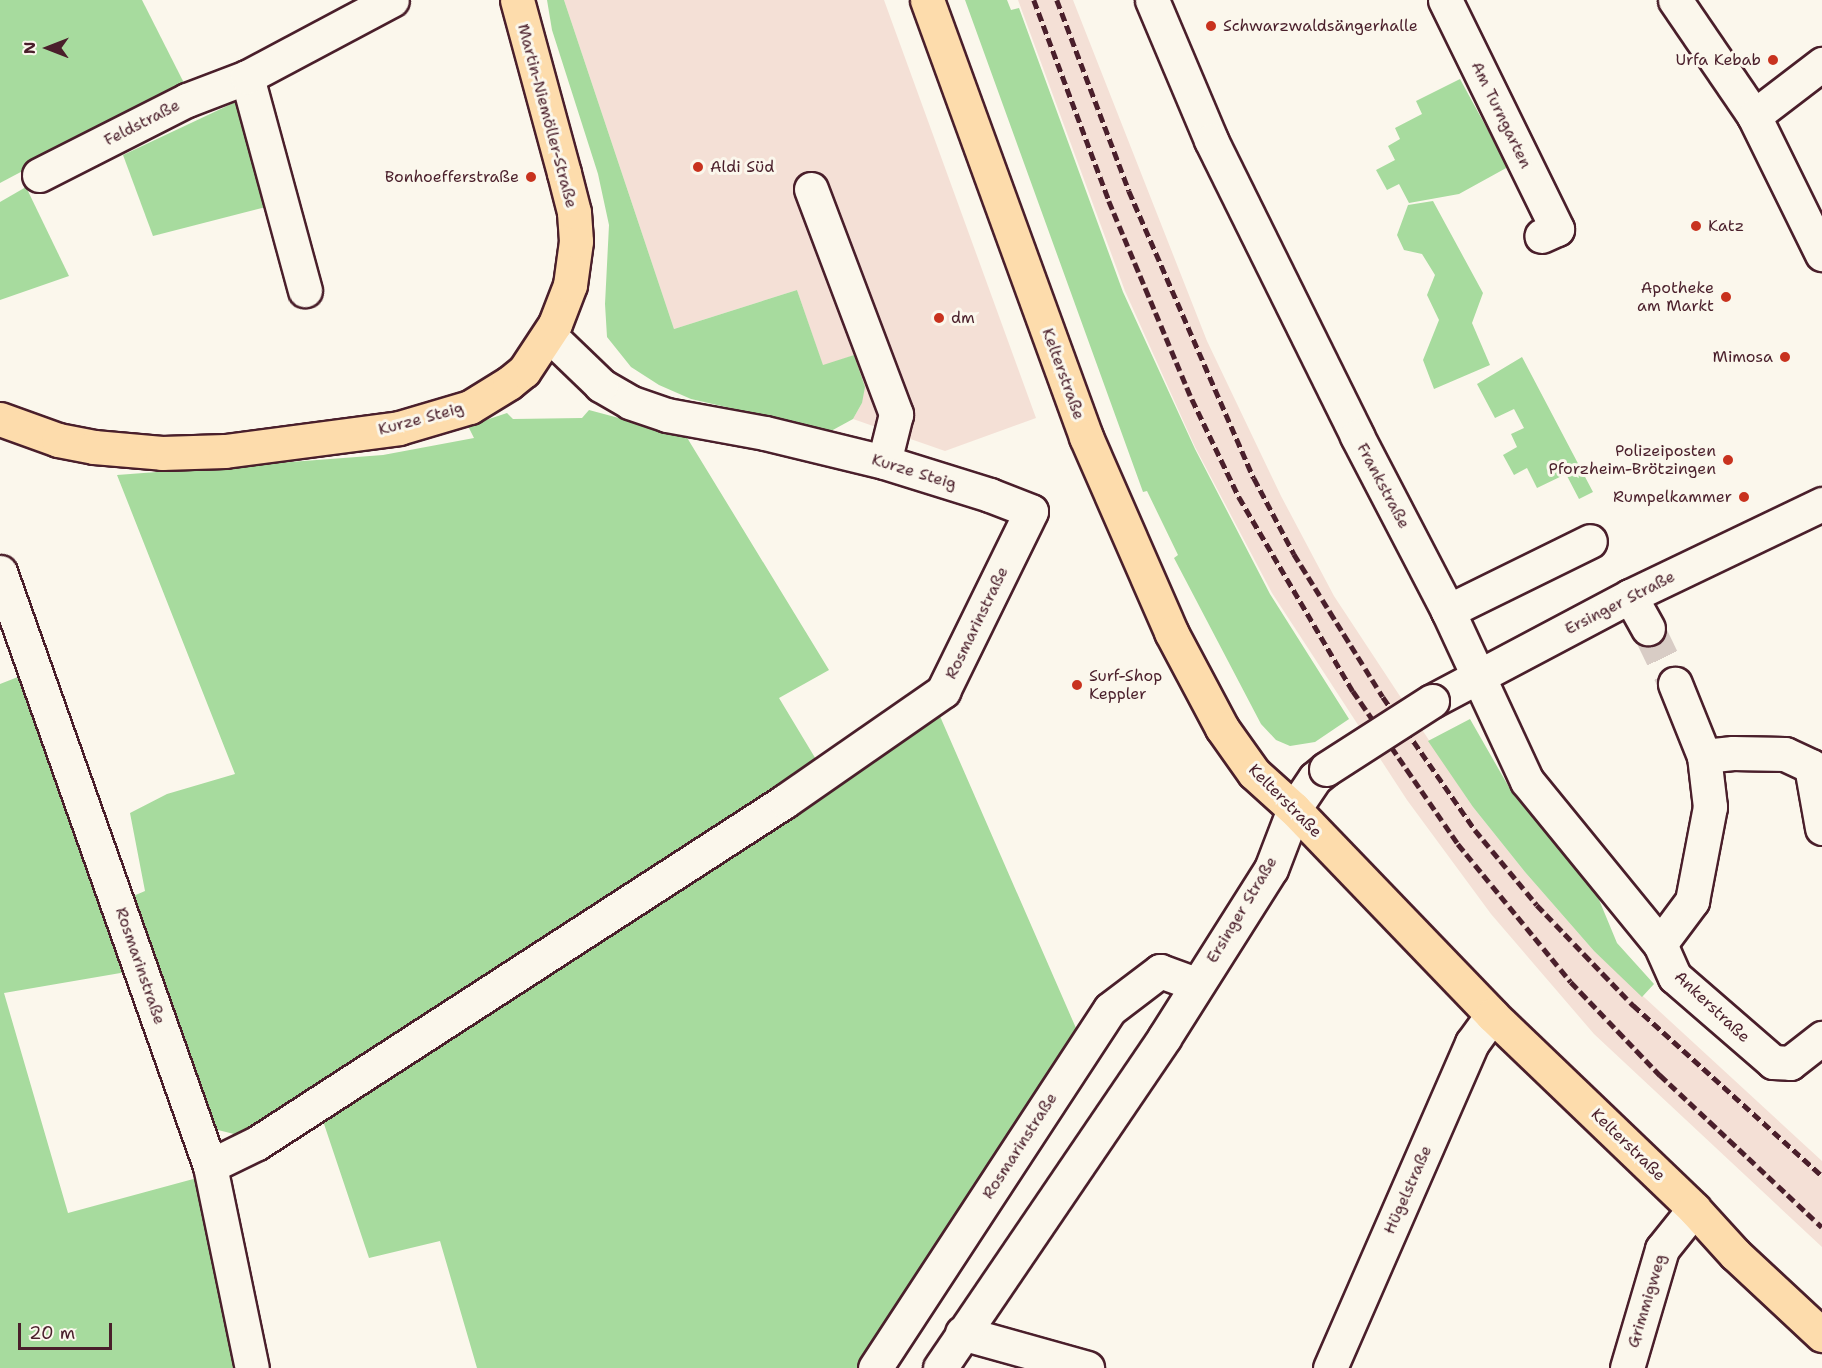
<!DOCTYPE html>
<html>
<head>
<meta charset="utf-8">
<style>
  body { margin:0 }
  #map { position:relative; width:1822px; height:1368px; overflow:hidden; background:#fbf7ec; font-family:"Shantell Sans",sans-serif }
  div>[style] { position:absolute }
  .built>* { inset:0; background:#f4e0d6 }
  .green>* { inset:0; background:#a7db9e }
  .minor-tunnel>* { height:33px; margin-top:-16.5px; transform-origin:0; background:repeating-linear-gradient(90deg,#d8ccc5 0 33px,transparent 0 49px) }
  .roads { filter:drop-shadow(2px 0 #4a1f2b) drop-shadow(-2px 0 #4a1f2b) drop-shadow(0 2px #4a1f2b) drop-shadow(0 -2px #4a1f2b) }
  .minor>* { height:33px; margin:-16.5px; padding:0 16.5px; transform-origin:16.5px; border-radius:16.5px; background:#fbf7ec }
  .major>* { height:33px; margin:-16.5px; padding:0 16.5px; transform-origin:16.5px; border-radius:16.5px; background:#fddcac }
  .rail>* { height:4.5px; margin-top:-2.25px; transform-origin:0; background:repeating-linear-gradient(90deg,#4a1f2b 0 9px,transparent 0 13.5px) }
  .bridges { filter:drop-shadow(2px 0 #4a1f2b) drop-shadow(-2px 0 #4a1f2b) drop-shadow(0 2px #4a1f2b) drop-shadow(0 -2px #4a1f2b) }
  .minor-bridge>* { height:33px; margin:-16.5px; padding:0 16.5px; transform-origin:16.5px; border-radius:16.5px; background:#fbf7ec }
  .dots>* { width:16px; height:16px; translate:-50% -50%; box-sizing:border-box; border:3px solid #fbf7ec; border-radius:50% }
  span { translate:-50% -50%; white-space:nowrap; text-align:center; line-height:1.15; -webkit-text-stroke:6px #fbf7ec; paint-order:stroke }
  .poi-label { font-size:16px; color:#4a1f2b }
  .left { translate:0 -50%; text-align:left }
  .right { translate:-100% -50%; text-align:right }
  .street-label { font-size:16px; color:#4a1f2b }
  .north { position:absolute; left:18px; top:18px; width:60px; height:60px; -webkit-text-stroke:4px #fbf7ec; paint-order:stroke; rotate:270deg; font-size:16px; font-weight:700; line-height:24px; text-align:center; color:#4a1f2b }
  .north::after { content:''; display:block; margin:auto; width:21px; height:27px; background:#4a1f2b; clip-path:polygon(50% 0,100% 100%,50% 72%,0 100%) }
  .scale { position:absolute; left:18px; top:1323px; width:94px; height:27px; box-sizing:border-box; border:3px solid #4a1f2b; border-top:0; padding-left:8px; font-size:18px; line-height:21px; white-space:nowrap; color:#4a1f2b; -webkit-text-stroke:4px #fbf7ec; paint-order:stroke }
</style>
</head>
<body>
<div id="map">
  <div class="built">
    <i style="clip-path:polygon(564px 0,884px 0,1036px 418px,945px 451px,853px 419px,862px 403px,854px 355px,823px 366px,797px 290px,674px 329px)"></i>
    <i style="clip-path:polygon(1018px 0,1073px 0,1207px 341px,1281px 496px,1334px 596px,1473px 807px,1525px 872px,1594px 951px,1822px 1161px,1822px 1247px,1594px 1034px,1491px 914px,1407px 800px,1272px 593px,1195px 447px,1125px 291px)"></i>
  </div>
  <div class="green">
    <i style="clip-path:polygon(0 0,142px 0,185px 85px,0 183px)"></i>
    <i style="clip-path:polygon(547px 0,564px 0,674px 329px,797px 290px,823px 365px,854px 355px,865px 387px,862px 403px,853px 419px,831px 431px,691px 399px,659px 385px,631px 367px,607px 337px,605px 304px,609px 225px,598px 174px,552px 30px)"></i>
    <i style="clip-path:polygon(965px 0,1007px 0,1011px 10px,1019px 8px,1123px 292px,1195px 449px,1270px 594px,1349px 719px,1315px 742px,1290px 746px,1276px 740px,1261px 724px,1174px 558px,1178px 555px,1147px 491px,1143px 492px)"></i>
    <i style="clip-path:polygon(1460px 79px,1508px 167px,1459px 194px,1409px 203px,1399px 184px,1387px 190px,1376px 170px,1395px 160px,1388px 146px,1400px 139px,1395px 128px,1422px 114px,1416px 101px)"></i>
    <i style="clip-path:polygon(244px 98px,270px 206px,153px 236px,123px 155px)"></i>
    <i style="clip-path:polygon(26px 187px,69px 276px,0 300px,0 202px)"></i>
    <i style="clip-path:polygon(1433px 201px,1483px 293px,1472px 323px,1490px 365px,1434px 389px,1423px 360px,1439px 320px,1427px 295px,1435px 275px,1422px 254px,1404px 250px,1397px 235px,1408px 205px)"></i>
    <i style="clip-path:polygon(1522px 357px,1593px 492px,1579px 499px,1566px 474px,1537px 488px,1527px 468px,1514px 475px,1503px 455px,1517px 447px,1511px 434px,1524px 428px,1514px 409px,1495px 418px,1477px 384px)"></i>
    <i style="clip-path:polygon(589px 410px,686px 436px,829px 670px,779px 698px,817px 761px,246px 1137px,210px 1128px,131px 897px,145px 891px,130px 813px,167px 794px,235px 774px,117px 475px,383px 455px,474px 438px,468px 426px,507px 413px,513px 419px,582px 418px)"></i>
    <i style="clip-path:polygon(23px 675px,138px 970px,4px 993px,68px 1213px,197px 1178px,240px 1368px,0 1368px,0 684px)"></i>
    <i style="clip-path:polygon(939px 714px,1079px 1035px,866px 1368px,477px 1368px,440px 1241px,369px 1258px,321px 1115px)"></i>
    <i style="clip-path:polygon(1470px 719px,1510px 789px,1585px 866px,1617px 943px,1654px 984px,1642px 997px,1594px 951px,1525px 872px,1473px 807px,1428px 741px)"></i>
  </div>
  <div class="minor-tunnel">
    <i style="left:1648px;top:628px;width:62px;rotate:64.3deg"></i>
  </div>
  <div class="roads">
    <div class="minor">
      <i style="left:1152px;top:0;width:152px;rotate:67.1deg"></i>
      <i style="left:1211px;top:140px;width:330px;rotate:63.7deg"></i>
      <i style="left:1357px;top:436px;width:197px;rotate:62.5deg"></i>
      <i style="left:1448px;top:611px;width:187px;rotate:65.1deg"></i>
      <i style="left:1527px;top:781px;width:210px;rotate:50.8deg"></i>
      <i style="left:1660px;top:944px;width:36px;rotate:66deg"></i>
      <i style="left:1675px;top:977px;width:130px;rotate:40.9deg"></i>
      <i style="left:1773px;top:1062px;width:17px;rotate:3deg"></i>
      <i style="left:1790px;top:1063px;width:41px;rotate:-38deg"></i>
      <i style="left:1445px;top:0;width:255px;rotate:63.9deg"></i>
      <i style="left:1557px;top:229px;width:17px;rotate:156deg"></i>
      <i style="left:1675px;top:0;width:140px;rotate:55.7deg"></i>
      <i style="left:1754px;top:116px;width:154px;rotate:63.8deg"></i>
      <i style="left:247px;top:77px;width:221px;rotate:74.8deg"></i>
      <i style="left:1754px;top:116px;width:86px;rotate:-37.4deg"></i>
      <i style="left:39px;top:175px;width:166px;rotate:-26.9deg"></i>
      <i style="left:187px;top:100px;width:64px;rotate:-21deg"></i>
      <i style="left:247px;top:77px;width:164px;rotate:-28deg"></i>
      <i style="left:811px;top:189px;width:241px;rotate:69.3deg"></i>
      <i style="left:896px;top:414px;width:49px;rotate:104deg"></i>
      <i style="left:0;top:572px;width:630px;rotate:70.53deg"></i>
      <i style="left:210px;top:1166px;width:206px;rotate:78.3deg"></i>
      <i style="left:1630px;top:596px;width:37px;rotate:61deg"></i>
      <i style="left:1448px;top:611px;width:158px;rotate:-26.2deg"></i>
      <i style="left:1432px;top:701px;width:224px;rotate:-27.9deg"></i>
      <i style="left:1630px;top:596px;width:213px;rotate:-25.6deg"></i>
      <i style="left:1704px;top:756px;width:29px;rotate:-6deg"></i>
      <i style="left:1733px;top:753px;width:52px;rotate:1.1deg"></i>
      <i style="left:1785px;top:754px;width:29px;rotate:25deg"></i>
      <i style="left:1811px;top:766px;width:63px;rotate:79.9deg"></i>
      <i style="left:1660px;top:944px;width:54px;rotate:-53.3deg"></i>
      <i style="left:1692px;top:901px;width:96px;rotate:-79.2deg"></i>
      <i style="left:1710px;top:807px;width:51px;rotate:-96.7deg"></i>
      <i style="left:1704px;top:756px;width:78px;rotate:-111.9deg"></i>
      <i style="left:210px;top:1166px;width:52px;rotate:-26.1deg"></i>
      <i style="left:257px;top:1143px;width:629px;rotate:-32.93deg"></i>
      <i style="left:785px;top:801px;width:193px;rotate:-34.8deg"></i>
      <i style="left:943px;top:691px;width:200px;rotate:-63.9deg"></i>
      <i style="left:1031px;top:511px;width:44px;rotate:-158.7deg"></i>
      <i style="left:990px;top:495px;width:111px;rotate:-162.7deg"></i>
      <i style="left:884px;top:462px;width:122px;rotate:-166.3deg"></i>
      <i style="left:765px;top:433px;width:100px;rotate:-169.6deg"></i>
      <i style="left:667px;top:415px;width:39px;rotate:-161deg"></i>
      <i style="left:630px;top:402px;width:34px;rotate:-150deg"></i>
      <i style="left:601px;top:385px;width:72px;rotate:-136.1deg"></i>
      <i style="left:962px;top:1333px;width:130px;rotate:15.6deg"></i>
      <i style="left:875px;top:1368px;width:429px;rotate:-56.8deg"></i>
      <i style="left:1110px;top:1009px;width:63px;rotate:-37.2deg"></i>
      <i style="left:1160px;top:971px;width:38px;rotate:20deg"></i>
      <i style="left:940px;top:1368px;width:399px;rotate:-55.8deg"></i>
      <i style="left:1164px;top:1038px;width:200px;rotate:-57.7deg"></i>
      <i style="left:1271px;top:869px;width:64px;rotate:-69deg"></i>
      <i style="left:1294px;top:809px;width:37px;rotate:-56deg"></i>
      <i style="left:1315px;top:778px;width:14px;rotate:-39deg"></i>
      <i style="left:1330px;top:1368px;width:355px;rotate:-66.4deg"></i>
      <i style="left:1472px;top:1043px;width:34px;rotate:-54deg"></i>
      <i style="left:1627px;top:1368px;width:124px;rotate:-73.6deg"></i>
      <i style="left:1662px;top:1249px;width:51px;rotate:-51.3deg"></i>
    </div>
    <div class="major">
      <i style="left:927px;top:0;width:465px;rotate:70deg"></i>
      <i style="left:1086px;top:437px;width:213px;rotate:66.4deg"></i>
      <i style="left:1171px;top:632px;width:109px;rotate:62deg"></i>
      <i style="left:1222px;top:728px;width:55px;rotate:54.6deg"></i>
      <i style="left:1254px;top:773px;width:54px;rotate:42deg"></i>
      <i style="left:1294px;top:809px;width:286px;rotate:46.1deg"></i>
      <i style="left:1492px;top:1015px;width:280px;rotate:43.8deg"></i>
      <i style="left:1694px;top:1209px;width:61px;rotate:47.7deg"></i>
      <i style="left:1735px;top:1254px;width:119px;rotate:43deg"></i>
      <i style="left:0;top:419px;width:62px;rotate:19.9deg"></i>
      <i style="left:58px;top:440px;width:37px;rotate:11deg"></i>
      <i style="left:94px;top:447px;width:68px;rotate:5deg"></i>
      <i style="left:162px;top:453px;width:63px;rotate:-1.8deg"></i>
      <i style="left:225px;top:451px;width:176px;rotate:-7.5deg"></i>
      <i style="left:399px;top:428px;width:74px;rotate:-16.5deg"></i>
      <i style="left:470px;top:407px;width:46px;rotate:-31.6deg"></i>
      <i style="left:509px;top:383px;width:19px;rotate:-39deg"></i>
      <i style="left:524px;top:371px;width:56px;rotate:-56.6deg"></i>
      <i style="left:555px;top:324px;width:42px;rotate:-69deg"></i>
      <i style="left:570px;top:285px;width:44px;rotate:-82.2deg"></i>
      <i style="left:576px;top:241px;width:29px;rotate:-94deg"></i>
      <i style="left:574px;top:212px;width:40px;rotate:-104.4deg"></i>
      <i style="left:564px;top:173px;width:179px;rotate:-105.2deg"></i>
    </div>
  </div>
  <div class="rail">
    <i style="left:1034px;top:0;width:215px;rotate:69.5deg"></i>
    <i style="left:1109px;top:201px;width:215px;rotate:67.3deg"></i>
    <i style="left:1192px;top:399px;width:109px;rotate:64.4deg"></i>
    <i style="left:1239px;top:497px;width:225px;rotate:59.6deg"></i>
    <i style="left:1353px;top:691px;width:186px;rotate:55.5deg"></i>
    <i style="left:1458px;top:844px;width:178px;rotate:50.7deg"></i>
    <i style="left:1571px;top:982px;width:129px;rotate:46.3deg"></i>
    <i style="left:1660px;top:1075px;width:222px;rotate:43.2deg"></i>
    <i style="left:1057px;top:0;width:204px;rotate:69.3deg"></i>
    <i style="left:1129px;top:191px;width:313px;rotate:66.5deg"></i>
    <i style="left:1254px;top:478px;width:86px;rotate:62.2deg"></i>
    <i style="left:1294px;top:554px;width:168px;rotate:58.1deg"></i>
    <i style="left:1383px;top:697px;width:162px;rotate:55.3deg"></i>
    <i style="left:1475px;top:830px;width:97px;rotate:50.4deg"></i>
    <i style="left:1537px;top:905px;width:139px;rotate:46.2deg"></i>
    <i style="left:1633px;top:1005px;width:255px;rotate:42.1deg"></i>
  </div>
  <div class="bridges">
    <div class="minor-bridge">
      <i style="left:1326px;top:769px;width:126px;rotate:-32.7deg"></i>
    </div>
  </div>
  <div class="dots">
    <i style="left:1211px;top:26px;background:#c8321e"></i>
    <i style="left:1773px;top:60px;background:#c8321e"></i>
    <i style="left:698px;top:167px;background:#c8321e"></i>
    <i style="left:531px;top:177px;background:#c8321e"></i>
    <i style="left:1696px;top:226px;background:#c8321e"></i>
    <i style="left:1726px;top:297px;background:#c8321e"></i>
    <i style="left:939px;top:318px;background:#c8321e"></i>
    <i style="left:1785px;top:357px;background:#c8321e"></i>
    <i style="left:1728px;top:460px;background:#c8321e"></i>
    <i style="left:1744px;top:497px;background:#c8321e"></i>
    <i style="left:1077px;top:685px;background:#c8321e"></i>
  </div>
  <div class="poi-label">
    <span class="left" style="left:1223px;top:26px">Schwarzwaldsängerhalle</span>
    <span class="right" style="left:1761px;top:60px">Urfa Kebab</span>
    <span class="left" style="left:710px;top:167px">Aldi Süd</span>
    <span class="right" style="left:519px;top:177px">Bonhoefferstraße</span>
    <span class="left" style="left:1708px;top:226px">Katz</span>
    <span class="right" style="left:1714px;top:297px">Apotheke<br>am Markt</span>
    <span class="left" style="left:951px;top:318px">dm</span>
    <span class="right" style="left:1773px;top:357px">Mimosa</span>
    <span class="right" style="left:1716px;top:460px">Polizeiposten<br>Pforzheim-Brötzingen</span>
    <span class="right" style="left:1732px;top:497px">Rumpelkammer</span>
    <span class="left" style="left:1089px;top:685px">Surf-Shop<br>Keppler</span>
  </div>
  <div class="street-label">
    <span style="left:1501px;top:115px;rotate:64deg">Am Turngarten</span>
    <span style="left:547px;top:116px;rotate:75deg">Martin-Niemöller-Straße</span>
    <span style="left:142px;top:123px;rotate:-27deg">Feldstraße</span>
    <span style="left:1063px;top:374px;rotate:70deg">Kelterstraße</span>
    <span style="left:421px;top:419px;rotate:-15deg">Kurze Steig</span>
    <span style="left:914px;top:472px;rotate:17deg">Kurze Steig</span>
    <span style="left:1383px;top:486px;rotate:62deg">Frankstraße</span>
    <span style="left:1620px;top:603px;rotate:-27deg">Ersinger Straße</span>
    <span style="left:977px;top:623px;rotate:-64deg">Rosmarinstraße</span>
    <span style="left:1285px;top:801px;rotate:45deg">Kelterstraße</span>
    <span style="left:1242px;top:910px;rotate:-59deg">Ersinger Straße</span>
    <span style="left:140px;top:966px;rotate:71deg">Rosmarinstraße</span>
    <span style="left:1712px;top:1007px;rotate:43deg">Ankerstraße</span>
    <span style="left:1628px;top:1145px;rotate:44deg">Kelterstraße</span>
    <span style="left:1020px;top:1146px;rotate:-57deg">Rosmarinstraße</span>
    <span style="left:1408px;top:1190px;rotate:-66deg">Hügelstraße</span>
    <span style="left:1647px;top:1301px;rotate:-73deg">Grimmigweg</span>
  </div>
  <div class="north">N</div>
  <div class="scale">20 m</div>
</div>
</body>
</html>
